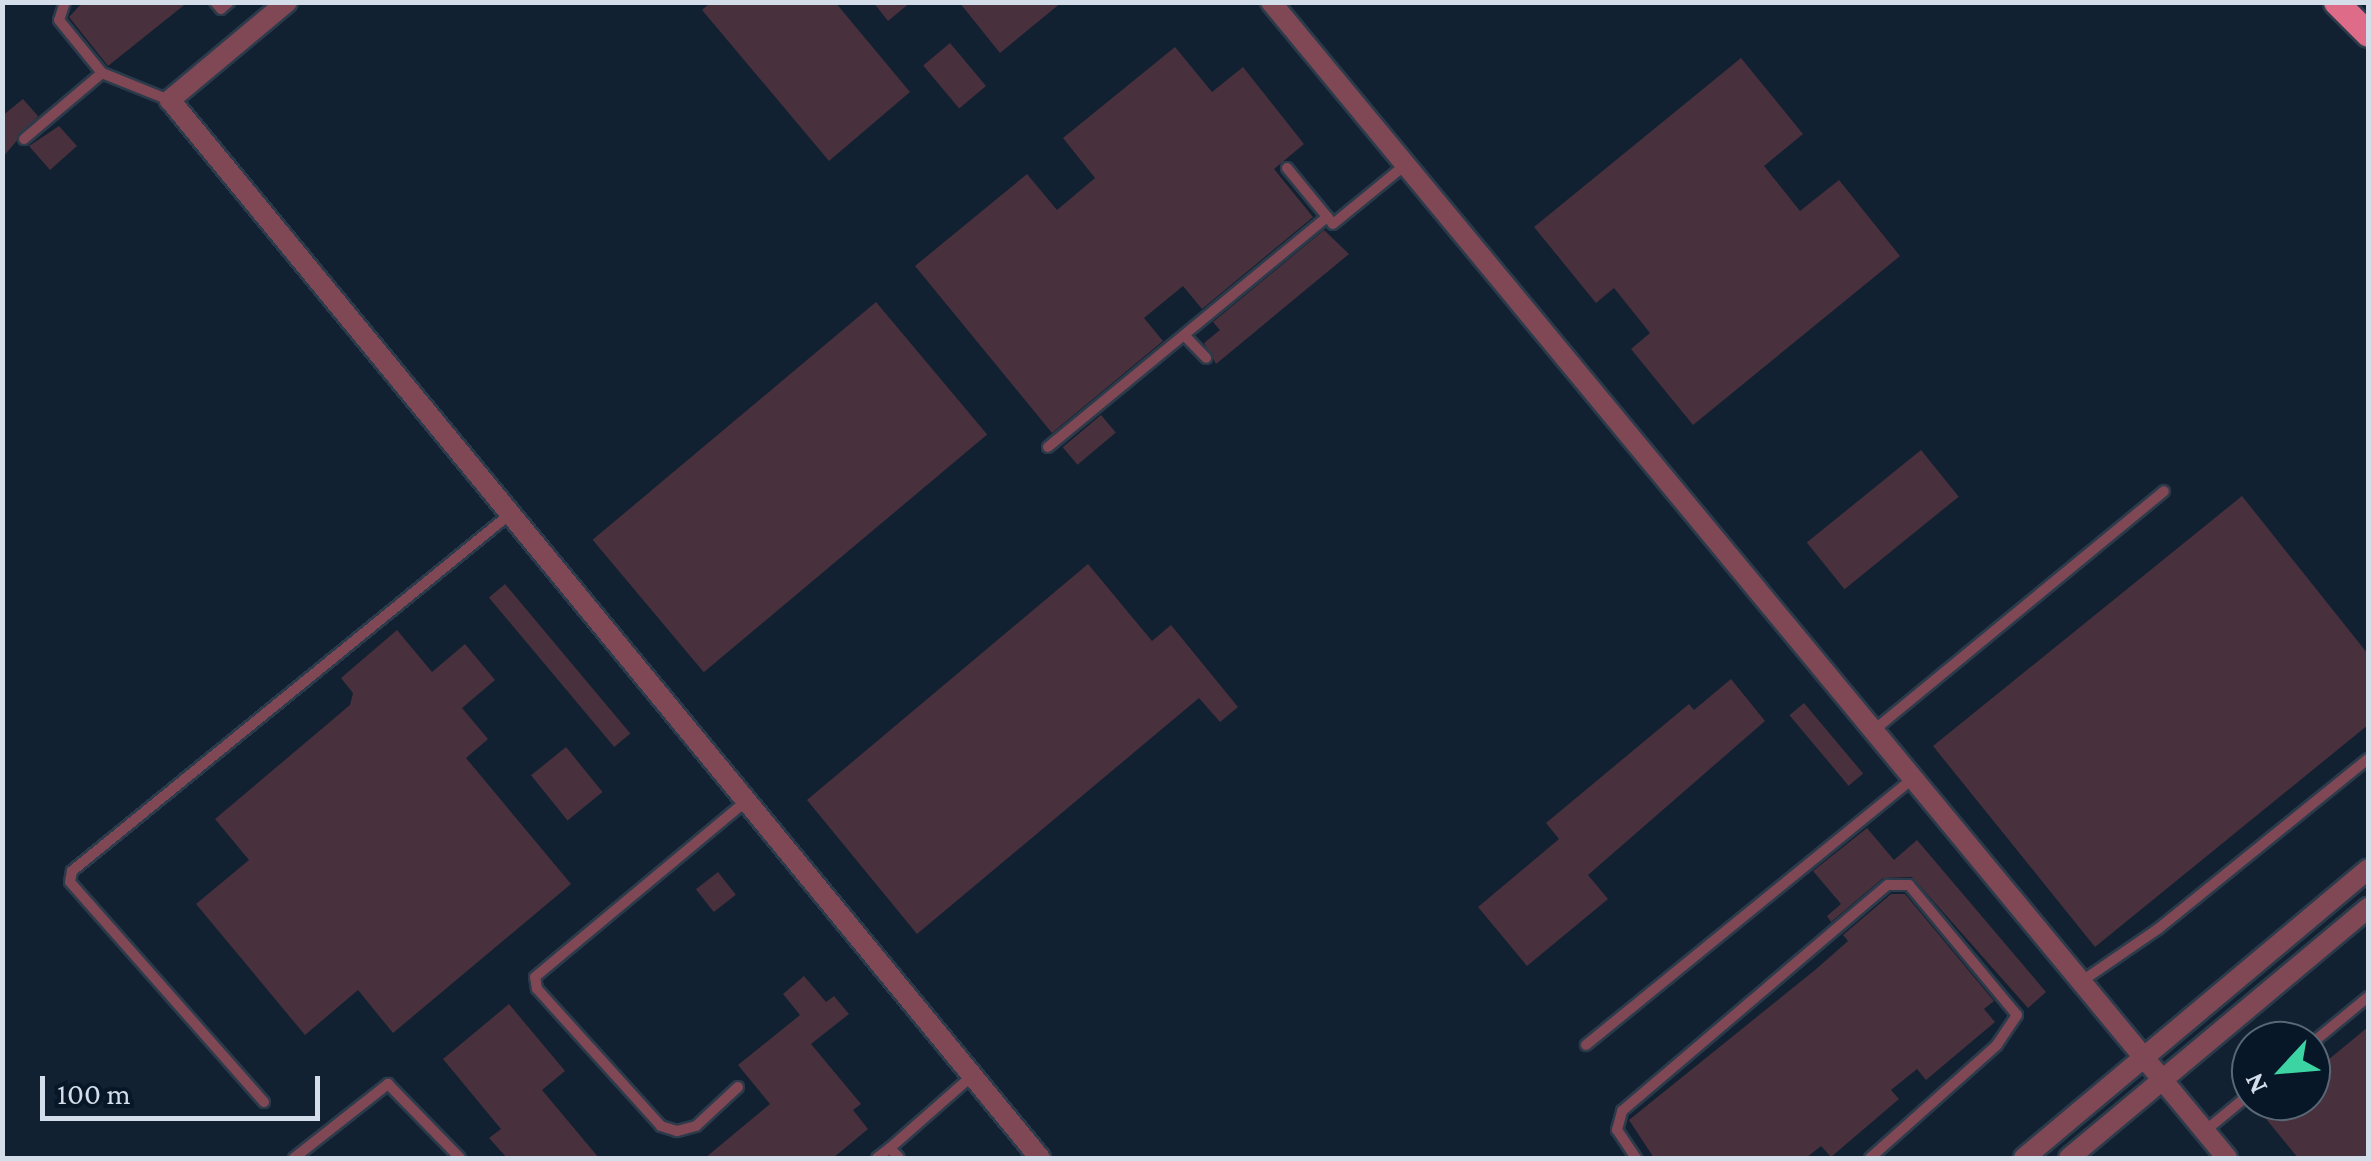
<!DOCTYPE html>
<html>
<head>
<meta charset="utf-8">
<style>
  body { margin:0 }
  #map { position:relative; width:2371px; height:1161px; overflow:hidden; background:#112131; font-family:"Crimson Pro",serif }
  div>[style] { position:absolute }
  .building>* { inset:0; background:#48303c; transform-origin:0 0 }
  .roads { filter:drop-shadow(2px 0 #2c3b4b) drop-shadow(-2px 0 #2c3b4b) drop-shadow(0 2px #2c3b4b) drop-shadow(0 -2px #2c3b4b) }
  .lane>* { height:10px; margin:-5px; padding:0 5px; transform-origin:5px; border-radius:5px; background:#7f4854 }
  .street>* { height:20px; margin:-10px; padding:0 10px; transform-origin:10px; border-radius:10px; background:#7f4854 }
  .primary>* { height:25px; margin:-12.5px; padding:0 12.5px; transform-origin:12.5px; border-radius:12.5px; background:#de6c88 }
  span { translate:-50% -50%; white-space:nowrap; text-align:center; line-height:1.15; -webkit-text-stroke:8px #081727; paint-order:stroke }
  .frame { position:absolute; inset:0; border:5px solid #d4deea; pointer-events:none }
  .north { position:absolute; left:2231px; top:1021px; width:100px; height:100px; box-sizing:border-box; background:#081727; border:2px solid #5a6775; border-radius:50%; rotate:244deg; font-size:28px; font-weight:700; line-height:40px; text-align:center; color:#d4deea }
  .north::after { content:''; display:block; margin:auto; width:35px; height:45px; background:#3dd4a3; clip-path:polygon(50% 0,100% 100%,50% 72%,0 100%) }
  .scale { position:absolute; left:40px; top:1076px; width:280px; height:45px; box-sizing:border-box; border:5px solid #d4deea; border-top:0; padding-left:12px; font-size:30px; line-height:35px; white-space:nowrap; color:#d4deea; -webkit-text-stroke:8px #081727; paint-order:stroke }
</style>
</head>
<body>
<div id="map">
  <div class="building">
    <i style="clip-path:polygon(83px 2px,188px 2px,108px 66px,69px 17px)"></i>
    <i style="clip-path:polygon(711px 2px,835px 2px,910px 92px,829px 161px,702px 10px)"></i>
    <i style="clip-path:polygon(873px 2px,911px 2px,888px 21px)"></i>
    <i style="clip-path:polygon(959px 2px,1062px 2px,1000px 53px)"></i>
    <i style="left:950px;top:43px;width:56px;height:35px;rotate:50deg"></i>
    <i style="clip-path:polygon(1175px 47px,1212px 92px,1243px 67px,1304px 144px,1274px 169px,1313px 217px,1202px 309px,1183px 286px,1144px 318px,1163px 341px,1052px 433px,915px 266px,1027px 174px,1057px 210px,1095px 178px,1063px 138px)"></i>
    <i style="clip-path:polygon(1741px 58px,1803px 134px,1764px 166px,1800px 211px,1839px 180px,1900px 256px,1693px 425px,1631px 349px,1650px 333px,1614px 288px,1596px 303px,1534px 227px)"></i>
    <i style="clip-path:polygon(23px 99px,38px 116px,2px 158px,2px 116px)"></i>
    <i style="clip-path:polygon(59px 126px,77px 146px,50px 170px,29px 146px)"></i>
    <i style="clip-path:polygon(1324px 230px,1349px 254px,1216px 364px,1204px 343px,1220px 330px,1213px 322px)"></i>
    <i style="left:876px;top:302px;width:173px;height:370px;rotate:50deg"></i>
    <i style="left:1101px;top:415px;width:23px;height:50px;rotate:50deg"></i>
    <i style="left:1921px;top:450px;width:60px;height:147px;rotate:51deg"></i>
    <i style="clip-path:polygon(2242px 496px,2368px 654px,2368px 725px,2095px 947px,1933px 746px)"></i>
    <i style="clip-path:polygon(1088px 564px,1152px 641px,1171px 625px,1238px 707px,1220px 722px,1199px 698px,917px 934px,807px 800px)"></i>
    <i style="left:505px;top:584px;width:195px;height:21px;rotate:50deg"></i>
    <i style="clip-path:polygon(397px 630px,432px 672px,465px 644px,495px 680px,462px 708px,488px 739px,466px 758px,571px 884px,393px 1033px,358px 990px,305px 1035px,196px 904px,249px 860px,215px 819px,350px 705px,353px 693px,341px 678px)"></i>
    <i style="clip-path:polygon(1731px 679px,1765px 721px,1588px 875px,1608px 899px,1527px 966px,1478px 907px,1559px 839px,1546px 823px,1689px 704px,1694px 710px)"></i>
    <i style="left:1804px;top:703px;width:92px;height:19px;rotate:50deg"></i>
    <i style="left:566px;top:747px;width:58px;height:45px;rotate:51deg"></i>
    <i style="clip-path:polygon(1867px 828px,1894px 860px,1917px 840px,2046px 992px,2028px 1008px,1912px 877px,1883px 878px,1831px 922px,1827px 916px,1841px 904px,1813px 871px)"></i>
    <i style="left:718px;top:872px;width:29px;height:28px;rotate:52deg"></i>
    <i style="clip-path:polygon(1891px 894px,1905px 894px,1994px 1001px,1984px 1009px,1995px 1022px,1926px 1080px,1917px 1069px,1891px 1090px,1899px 1099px,1831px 1157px,1821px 1146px,1806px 1158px,1654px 1158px,1629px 1120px,1815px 970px,1848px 941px,1843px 935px)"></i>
    <i style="clip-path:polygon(804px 976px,826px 1002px,834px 996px,849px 1014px,811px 1044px,861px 1104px,853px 1110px,868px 1129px,833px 1158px,705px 1158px,770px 1104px,738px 1065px,800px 1015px,783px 994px)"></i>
    <i style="clip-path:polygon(509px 1004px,565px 1071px,542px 1090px,599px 1158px,507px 1158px,489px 1138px,501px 1129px,443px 1059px)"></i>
    <i style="clip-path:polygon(2368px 1027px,2368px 1158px,2298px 1158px,2262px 1114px,2278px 1101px,2311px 1101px,2311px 1074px)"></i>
  </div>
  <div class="roads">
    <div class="lane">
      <i style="left:65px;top:2px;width:19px;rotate:108deg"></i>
      <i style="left:59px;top:20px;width:68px;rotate:50.9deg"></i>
      <i style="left:215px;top:2px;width:9px;rotate:49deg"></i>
      <i style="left:221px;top:9px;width:11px;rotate:-41deg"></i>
      <i style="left:24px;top:139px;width:102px;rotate:-40.2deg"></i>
      <i style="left:102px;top:73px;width:72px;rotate:21.9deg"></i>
      <i style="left:1287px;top:168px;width:72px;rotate:50.6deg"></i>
      <i style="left:1333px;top:224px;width:93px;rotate:-39.3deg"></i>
      <i style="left:1186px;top:337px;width:29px;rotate:46deg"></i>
      <i style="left:1048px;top:447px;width:362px;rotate:-39.5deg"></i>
      <i style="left:1873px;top:731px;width:377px;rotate:-39.5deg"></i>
      <i style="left:2082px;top:981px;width:92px;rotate:-34.4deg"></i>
      <i style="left:2158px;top:929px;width:270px;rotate:-39deg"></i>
      <i style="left:2311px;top:1044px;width:74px;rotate:-39.5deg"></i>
      <i style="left:1586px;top:1045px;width:419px;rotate:-39.2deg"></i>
      <i style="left:738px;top:1087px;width:57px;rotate:137.1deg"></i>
      <i style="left:696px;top:1126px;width:20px;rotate:165deg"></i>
      <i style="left:677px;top:1131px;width:17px;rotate:-163deg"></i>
      <i style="left:661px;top:1126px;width:185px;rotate:-132.1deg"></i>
      <i style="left:537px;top:989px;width:12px;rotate:-99deg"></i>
      <i style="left:535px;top:977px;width:272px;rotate:-39.8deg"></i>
      <i style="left:264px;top:1102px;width:293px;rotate:-131.4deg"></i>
      <i style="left:70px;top:882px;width:11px;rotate:-80deg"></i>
      <i style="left:72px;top:871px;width:565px;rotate:-39.18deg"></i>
      <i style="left:2205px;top:1131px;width:60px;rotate:-39.6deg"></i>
      <i style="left:890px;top:1148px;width:109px;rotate:-41.3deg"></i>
      <i style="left:294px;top:1158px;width:120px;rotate:-38.2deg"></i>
      <i style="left:388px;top:1084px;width:103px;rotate:45.8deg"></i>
      <i style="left:877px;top:1158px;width:16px;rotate:-38deg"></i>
      <i style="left:890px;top:1148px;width:13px;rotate:48deg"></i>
      <i style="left:1636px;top:1158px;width:34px;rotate:-124deg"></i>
      <i style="left:1617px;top:1130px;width:20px;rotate:-75deg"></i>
      <i style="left:1622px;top:1111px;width:349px;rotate:-40.4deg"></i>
      <i style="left:1888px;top:885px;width:21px"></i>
      <i style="left:1909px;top:885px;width:169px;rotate:50.3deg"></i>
      <i style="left:2017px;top:1015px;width:36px;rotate:124deg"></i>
      <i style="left:1997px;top:1045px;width:170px;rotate:138.3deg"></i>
    </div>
    <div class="street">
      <i style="left:287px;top:2px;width:153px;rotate:140.1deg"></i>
      <i style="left:170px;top:100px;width:1370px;rotate:50.57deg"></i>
      <i style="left:1271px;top:2px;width:1500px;rotate:50.41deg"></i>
      <i style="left:2024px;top:1158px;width:449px;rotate:-40deg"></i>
      <i style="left:2069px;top:1158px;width:390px;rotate:-39.9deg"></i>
    </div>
    <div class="primary">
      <i style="left:2336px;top:2px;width:45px;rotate:45deg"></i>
    </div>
  </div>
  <div class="frame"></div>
  <div class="north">N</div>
  <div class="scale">100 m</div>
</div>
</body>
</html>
